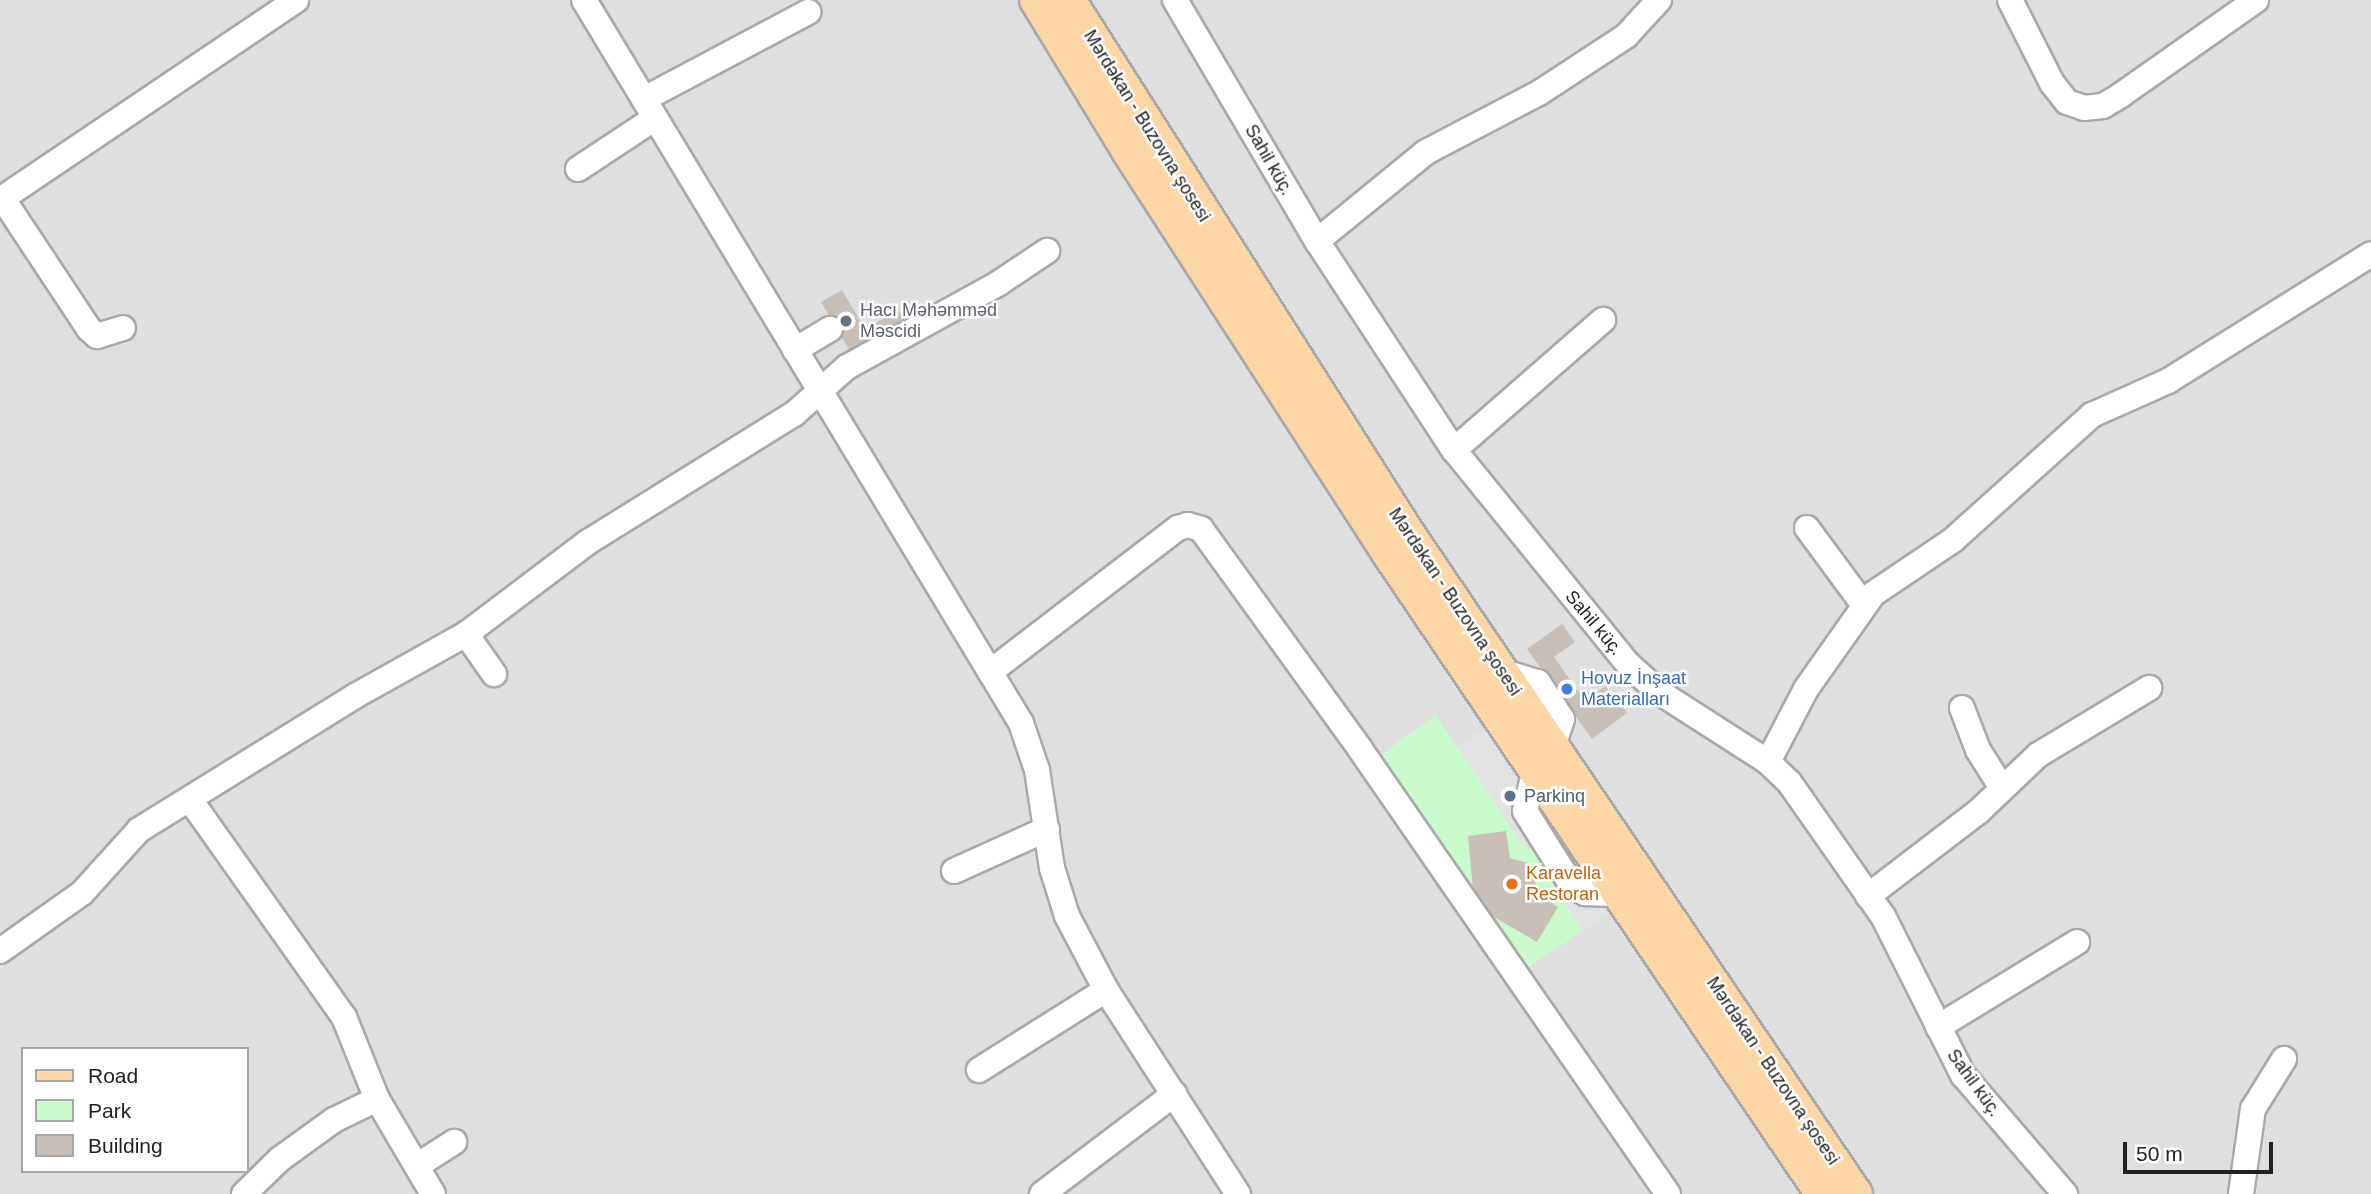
<!DOCTYPE html>
<html>
<head>
<meta charset="utf-8">
<style>
  body { margin:0 }
  #map { position:relative; width:2371px; height:1194px; overflow:hidden; background:#f2efe9; font-family:Helvetica,sans-serif }
  div>[style] { position:absolute }
  .residential>* { inset:0; background:#e0dfdf }
  .park>* { inset:0; background:#c8facc }
  .parking>* { inset:0; background:#e2e2e2 }
  .building>* { inset:0; background:#c7bfb8 }
  .roads { filter:drop-shadow(2px 0 #a9a9a9) drop-shadow(-2px 0 #a9a9a9) drop-shadow(0 2px #a9a9a9) drop-shadow(0 -2px #a9a9a9) }
  .minor>* { height:24px; margin:-12px; padding:0 12px; transform-origin:12px; border-radius:12px; background:#fff }
  .major>* { height:32px; margin:-16px; padding:0 16px; transform-origin:16px; border-radius:16px; background:#fcd6a4 }
  .dots>* { width:19px; height:19px; translate:-50% -50%; box-sizing:border-box; border:4px solid #fff; border-radius:50% }
  span { translate:-50% -50%; white-space:nowrap; text-align:center; line-height:1.15; -webkit-text-stroke:5px #fff; paint-order:stroke }
  .street-label { font-size:18px; color:#222 }
  .worship-label { font-size:18px; color:#5b616d }
  .left { translate:0 -50%; text-align:left }
  .shop-label { font-size:18px; color:#366cbe }
  .service-label { font-size:18px; color:#4e5e75 }
  .food-label { font-size:18px; color:#c56008 }
  .legend { position:absolute; left:21px; top:1047px; width:228px; height:126px; box-sizing:border-box; background:#fff; border:2px solid #a7a7a7; margin:0; padding:9px 12px; list-style:none; font-size:21px; color:#222 }
  .legend li { display:flex; align-items:center; gap:14px; height:35px }
  .legend b { width:35px; border:2px solid #a7a7a7 }
  .scale { position:absolute; left:2123px; top:1142px; width:150px; height:32px; box-sizing:border-box; border:4px solid #222; border-top:0; padding-left:9px; font-size:21px; line-height:24px; white-space:nowrap; color:#222; -webkit-text-stroke:5px #fff; paint-order:stroke }
</style>
</head>
<body>
<div id="map">
  <div class="residential">
    <i style="clip-path:polygon(evenodd,0 0,2371px 0,2371px 1194px,0 1194px,0 0,23px 1049px,247px 1049px,247px 1171px,23px 1171px,23px 1049px)"></i>
  </div>
  <div class="park">
    <i style="clip-path:polygon(1436px 715px,1523px 845px,1537px 851px,1582px 932px,1523px 971px,1378px 757px)"></i>
  </div>
  <div class="parking">
    <i style="clip-path:polygon(1485px 728px,1609px 914px,1582px 932px,1537px 851px,1523px 845px,1457px 746px)"></i>
  </div>
  <div class="building">
    <i style="clip-path:polygon(842px 290px,865px 329px,898px 310px,906px 323px,852px 355px,821px 302px)"></i>
    <i style="clip-path:polygon(1562px 624px,1575px 642px,1554px 657px,1585px 701px,1607px 685px,1627px 713px,1592px 739px,1527px 649px)"></i>
    <i style="clip-path:polygon(1506px 831px,1510px 858px,1528px 863px,1536px 877px,1534px 893px,1558px 907px,1537px 942px,1489px 914px,1473px 890px,1468px 836px)"></i>
  </div>
  <div class="roads">
    <div class="minor">
      <i style="left:584px;top:0;width:845px;rotate:58.85deg"></i>
      <i style="left:1021px;top:723px;width:50px;rotate:71.2deg"></i>
      <i style="left:1037px;top:770px;width:99px;rotate:81.3deg"></i>
      <i style="left:1052px;top:868px;width:50px;rotate:72.6deg"></i>
      <i style="left:1067px;top:916px;width:84px;rotate:62.2deg"></i>
      <i style="left:1106px;top:990px;width:243px;rotate:57.1deg"></i>
      <i style="left:1175px;top:0;width:280px;rotate:59.5deg"></i>
      <i style="left:1317px;top:241px;width:250px;rotate:56.8deg"></i>
      <i style="left:1454px;top:450px;width:277px;rotate:50.9deg"></i>
      <i style="left:1629px;top:665px;width:40px;rotate:42deg"></i>
      <i style="left:1659px;top:692px;width:130px;rotate:32.7deg"></i>
      <i style="left:1768px;top:762px;width:29px;rotate:44deg"></i>
      <i style="left:1789px;top:782px;width:164px;rotate:55deg"></i>
      <i style="left:1883px;top:916px;width:178px;rotate:63.3deg"></i>
      <i style="left:1963px;top:1075px;width:157px;rotate:49.4deg"></i>
      <i style="left:2010px;top:0;width:93px;rotate:63.2deg"></i>
      <i style="left:2052px;top:83px;width:24px;rotate:52deg"></i>
      <i style="left:2067px;top:102px;width:18px;rotate:19deg"></i>
      <i style="left:2084px;top:108px;width:19px;rotate:-6deg"></i>
      <i style="left:2103px;top:106px;width:21px;rotate:-31deg"></i>
      <i style="left:2121px;top:95px;width:165px;rotate:-35.1deg"></i>
      <i style="left:644px;top:99px;width:186px;rotate:-27.9deg"></i>
      <i style="left:578px;top:169px;width:92px;rotate:-33.5deg"></i>
      <i style="left:3px;top:199px;width:156px;rotate:56.5deg"></i>
      <i style="left:89px;top:329px;width:11px;rotate:41deg"></i>
      <i style="left:97px;top:336px;width:27px;rotate:-17deg"></i>
      <i style="left:0;top:200px;width:357px;rotate:-34deg"></i>
      <i style="left:1317px;top:241px;width:141px;rotate:-39.2deg"></i>
      <i style="left:1426px;top:152px;width:127px;rotate:-27.6deg"></i>
      <i style="left:1539px;top:93px;width:104px;rotate:-33.2deg"></i>
      <i style="left:1626px;top:36px;width:49px;rotate:-47.5deg"></i>
      <i style="left:795px;top:350px;width:41px;rotate:-31deg"></i>
      <i style="left:1454px;top:450px;width:198px;rotate:-41.1deg"></i>
      <i style="left:1807px;top:528px;width:94px;rotate:53.6deg"></i>
      <i style="left:466px;top:634px;width:49px;rotate:55deg"></i>
      <i style="left:1501px;top:671px;width:39px;rotate:17deg"></i>
      <i style="left:1538px;top:682px;width:44px;rotate:57deg"></i>
      <i style="left:1562px;top:719px;width:29px;rotate:108deg"></i>
      <i style="left:990px;top:672px;width:237px;rotate:-37.5deg"></i>
      <i style="left:1178px;top:528px;width:10px;rotate:-17deg"></i>
      <i style="left:1188px;top:525px;width:14px;rotate:17deg"></i>
      <i style="left:1201px;top:529px;width:271px;rotate:54.1deg"></i>
      <i style="left:1360px;top:749px;width:541px;rotate:55.31deg"></i>
      <i style="left:1962px;top:708px;width:45px;rotate:69.1deg"></i>
      <i style="left:1978px;top:750px;width:45px;rotate:57.7deg"></i>
      <i style="left:1768px;top:762px;width:82px;rotate:-62.5deg"></i>
      <i style="left:1806px;top:689px;width:116px;rotate:-54.8deg"></i>
      <i style="left:1873px;top:594px;width:97px;rotate:-34deg"></i>
      <i style="left:1953px;top:540px;width:187px;rotate:-42deg"></i>
      <i style="left:2092px;top:415px;width:83px;rotate:-24.1deg"></i>
      <i style="left:2168px;top:381px;width:239px;rotate:-32deg"></i>
      <i style="left:1535px;top:769px;width:43px;rotate:103.4deg"></i>
      <i style="left:1525px;top:811px;width:86px;rotate:57.8deg"></i>
      <i style="left:1571px;top:884px;width:17px;rotate:33deg"></i>
      <i style="left:1585px;top:893px;width:34px;rotate:2deg"></i>
      <i style="left:191px;top:801px;width:265px;rotate:54.7deg"></i>
      <i style="left:344px;top:1017px;width:88px;rotate:68.1deg"></i>
      <i style="left:377px;top:1099px;width:110px;rotate:59.5deg"></i>
      <i style="left:954px;top:871px;width:102px;rotate:-24.3deg"></i>
      <i style="left:1868px;top:896px;width:138px;rotate:-37.4deg"></i>
      <i style="left:1978px;top:812px;width:83px;rotate:-43.5deg"></i>
      <i style="left:2038px;top:755px;width:130px;rotate:-31.1deg"></i>
      <i style="left:0;top:951px;width:100px;rotate:-35.3deg"></i>
      <i style="left:82px;top:893px;width:85px;rotate:-47.9deg"></i>
      <i style="left:139px;top:830px;width:254px;rotate:-31.8deg"></i>
      <i style="left:355px;top:696px;width:127px;rotate:-29.2deg"></i>
      <i style="left:466px;top:634px;width:153px;rotate:-37deg"></i>
      <i style="left:588px;top:542px;width:243px;rotate:-31.9deg"></i>
      <i style="left:794px;top:414px;width:71px;rotate:-41.6deg"></i>
      <i style="left:847px;top:367px;width:174px;rotate:-28.9deg"></i>
      <i style="left:999px;top:283px;width:58px;rotate:-33.7deg"></i>
      <i style="left:1938px;top:1027px;width:163px;rotate:-31.4deg"></i>
      <i style="left:979px;top:1070px;width:150px;rotate:-32.2deg"></i>
      <i style="left:418px;top:1165px;width:43px;rotate:-32.6deg"></i>
      <i style="left:244px;top:1194px;width:50px;rotate:-44.2deg"></i>
      <i style="left:280px;top:1159px;width:67px;rotate:-35.8deg"></i>
      <i style="left:334px;top:1120px;width:48px;rotate:-26deg"></i>
      <i style="left:1042px;top:1194px;width:166px;rotate:-37.1deg"></i>
      <i style="left:2241px;top:1194px;width:86px;rotate:-82deg"></i>
      <i style="left:2253px;top:1109px;width:59px;rotate:-58.2deg"></i>
    </div>
    <div class="major">
      <i style="left:1036px;top:0;width:177px;rotate:58.6deg"></i>
      <i style="left:1128px;top:151px;width:479px;rotate:57.1deg"></i>
      <i style="left:1388px;top:553px;width:774px;rotate:55.9deg"></i>
      <i style="left:1069px;top:0;width:635px;rotate:57.54deg"></i>
      <i style="left:1410px;top:536px;width:795px;rotate:55.87deg"></i>
    </div>
  </div>
  <div class="dots">
    <i style="left:846px;top:321px;background:#6b7280"></i>
    <i style="left:1567px;top:689px;background:#3f7fe0"></i>
    <i style="left:1510px;top:796px;background:#5c6f8a"></i>
    <i style="left:1512px;top:884px;background:#e8710a"></i>
  </div>
  <div class="street-label">
    <span style="left:1147px;top:126px;rotate:58deg">Mərdəkan - Buzovna şosesi</span>
    <span style="left:1269px;top:160px;rotate:60deg">Sahil küç.</span>
    <span style="left:1455px;top:602px;rotate:56deg">Mərdəkan - Buzovna şosesi</span>
    <span style="left:1594px;top:623px;rotate:50deg">Sahil küç.</span>
    <span style="left:1773px;top:1071px;rotate:56deg">Mərdəkan - Buzovna şosesi</span>
    <span style="left:1974px;top:1083px;rotate:54deg">Sahil küç.</span>
  </div>
  <div class="worship-label">
    <span class="left" style="left:860px;top:321px">Hacı Məhəmməd<br>Məscidi</span>
  </div>
  <div class="shop-label">
    <span class="left" style="left:1581px;top:689px">Hovuz İnşaat<br>Materialları</span>
  </div>
  <div class="service-label">
    <span class="left" style="left:1524px;top:796px">Parkinq</span>
  </div>
  <div class="food-label">
    <span class="left" style="left:1526px;top:884px">Karavella<br>Restoran</span>
  </div>
  <ul class="legend">
  <li><b style="height:9px;background:#fcd6a4"></b>Road</li>
  <li><b style="height:19px;background:#c8facc"></b>Park</li>
  <li><b style="height:19px;background:#c7bfb8"></b>Building</li>
  </ul>
  <div class="scale">50 m</div>
</div>
</body>
</html>
